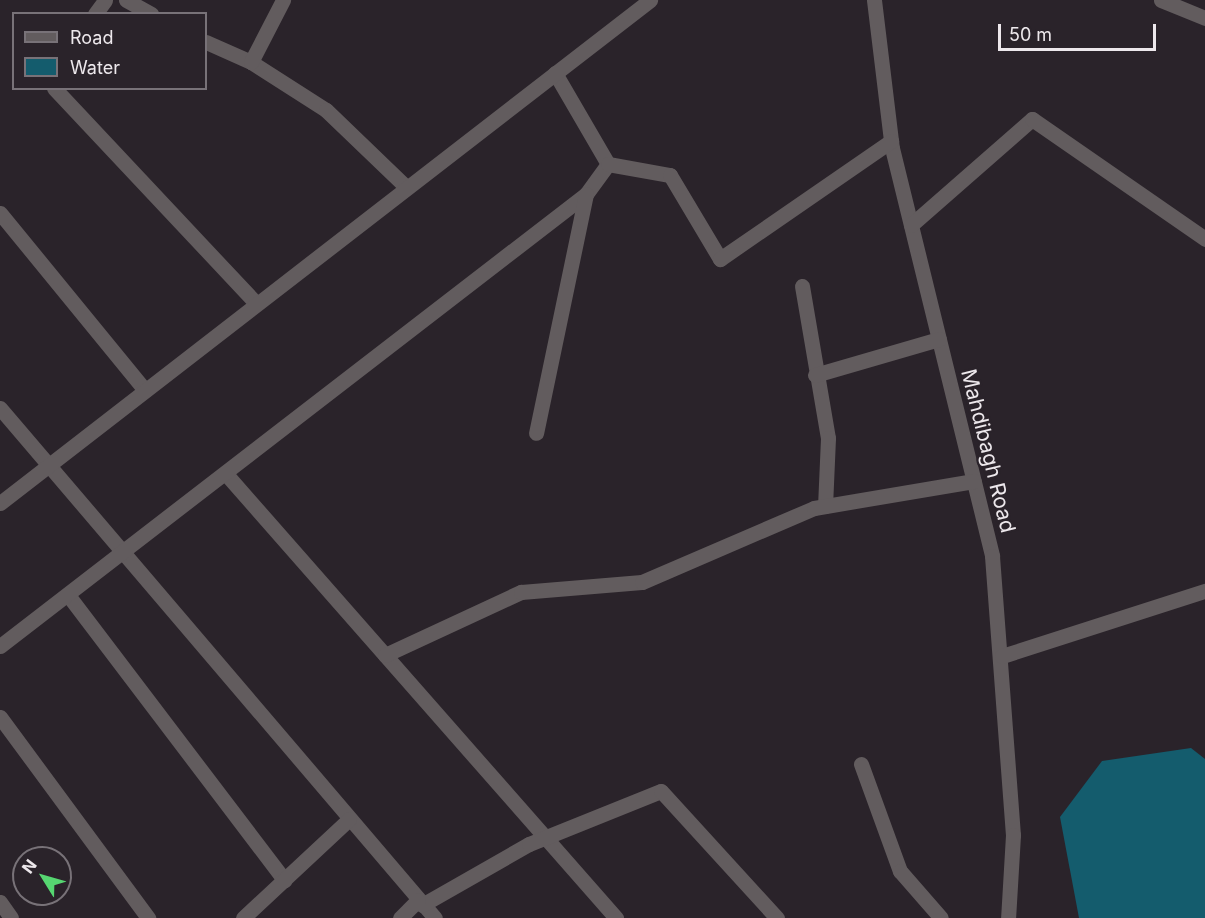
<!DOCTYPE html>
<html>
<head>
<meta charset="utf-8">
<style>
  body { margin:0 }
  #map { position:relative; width:1205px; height:918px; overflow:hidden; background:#2a232a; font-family:Inter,sans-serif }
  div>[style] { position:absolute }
  .water>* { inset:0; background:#145c6d }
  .minor>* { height:15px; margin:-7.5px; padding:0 7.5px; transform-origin:7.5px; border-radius:7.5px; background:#625c5e }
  span { translate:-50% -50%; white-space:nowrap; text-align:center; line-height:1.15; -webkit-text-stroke:4.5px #2a232a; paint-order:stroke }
  .street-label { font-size:21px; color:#ede8ec }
  .legend { position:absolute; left:12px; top:12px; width:195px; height:78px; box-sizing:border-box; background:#2a232a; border:2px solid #787278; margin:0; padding:8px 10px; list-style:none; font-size:18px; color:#ede8ec }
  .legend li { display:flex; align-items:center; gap:12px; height:30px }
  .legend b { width:30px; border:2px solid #787278 }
  .north { position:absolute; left:12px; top:846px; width:60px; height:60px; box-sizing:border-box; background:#2a232a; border:2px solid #787278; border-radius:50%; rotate:307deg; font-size:16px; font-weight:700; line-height:24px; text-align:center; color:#ede8ec }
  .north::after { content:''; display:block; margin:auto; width:21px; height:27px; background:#56d671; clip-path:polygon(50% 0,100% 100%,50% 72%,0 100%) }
  .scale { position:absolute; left:998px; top:24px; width:158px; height:27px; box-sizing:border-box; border:3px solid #ede8ec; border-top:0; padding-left:8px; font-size:18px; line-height:21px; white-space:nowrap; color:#ede8ec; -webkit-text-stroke:4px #2a232a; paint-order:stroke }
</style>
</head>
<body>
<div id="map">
  <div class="water">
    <i style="clip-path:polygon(1191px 748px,1205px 759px,1205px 918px,1079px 918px,1060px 817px,1102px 761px)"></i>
  </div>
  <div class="minor">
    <i style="left:126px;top:0;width:29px;rotate:29deg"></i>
    <i style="left:874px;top:0;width:149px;rotate:83.1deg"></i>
    <i style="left:892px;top:148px;width:420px;rotate:76.2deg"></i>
    <i style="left:992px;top:556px;width:280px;rotate:85.7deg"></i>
    <i style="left:1013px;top:835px;width:83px;rotate:93.4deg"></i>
    <i style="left:1161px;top:0;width:48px;rotate:22.2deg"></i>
    <i style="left:95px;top:14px;width:17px;rotate:-54deg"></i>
    <i style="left:206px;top:42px;width:49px;rotate:24deg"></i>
    <i style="left:251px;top:62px;width:89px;rotate:32.6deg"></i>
    <i style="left:326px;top:110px;width:111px;rotate:43.9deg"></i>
    <i style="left:251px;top:62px;width:70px;rotate:-62.7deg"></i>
    <i style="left:555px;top:73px;width:105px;rotate:59.8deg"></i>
    <i style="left:608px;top:164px;width:37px;rotate:126deg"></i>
    <i style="left:54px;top:88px;width:295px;rotate:46.8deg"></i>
    <i style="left:608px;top:164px;width:63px;rotate:10.1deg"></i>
    <i style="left:670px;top:175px;width:98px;rotate:59.2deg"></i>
    <i style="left:720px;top:259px;width:208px;rotate:-34.6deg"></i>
    <i style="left:0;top:213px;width:229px;rotate:50.7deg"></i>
    <i style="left:911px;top:225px;width:161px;rotate:-41.2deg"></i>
    <i style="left:1032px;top:119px;width:211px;rotate:34.7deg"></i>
    <i style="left:802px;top:286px;width:154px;rotate:80.3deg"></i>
    <i style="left:828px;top:438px;width:68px;rotate:92.5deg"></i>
    <i style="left:815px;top:375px;width:129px;rotate:-16.2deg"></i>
    <i style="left:0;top:408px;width:670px;rotate:49.54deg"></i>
    <i style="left:226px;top:474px;width:591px;rotate:48.7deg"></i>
    <i style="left:0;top:503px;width:822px;rotate:-37.73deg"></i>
    <i style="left:68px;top:595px;width:358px;rotate:52.8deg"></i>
    <i style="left:0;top:646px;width:740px;rotate:-37.64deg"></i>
    <i style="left:586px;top:194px;width:244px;rotate:101.8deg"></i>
    <i style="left:385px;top:655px;width:150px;rotate:-24.9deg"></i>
    <i style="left:521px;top:592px;width:121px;rotate:-4.7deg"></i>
    <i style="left:642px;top:582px;width:187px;rotate:-23.3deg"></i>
    <i style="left:814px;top:508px;width:162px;rotate:-9.6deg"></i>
    <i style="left:1002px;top:656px;width:213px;rotate:-17.8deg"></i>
    <i style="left:0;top:717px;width:250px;rotate:53.6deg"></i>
    <i style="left:861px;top:764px;width:114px;rotate:70deg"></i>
    <i style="left:900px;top:871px;width:62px;rotate:48.9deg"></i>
    <i style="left:0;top:902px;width:19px;rotate:55deg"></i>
    <i style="left:422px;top:905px;width:123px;rotate:-29.7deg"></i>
    <i style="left:529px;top:844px;width:142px;rotate:-21.9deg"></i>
    <i style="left:661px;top:791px;width:172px;rotate:47.6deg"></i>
    <i style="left:243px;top:918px;width:145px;rotate:-43deg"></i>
    <i style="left:400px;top:918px;width:25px;rotate:-45deg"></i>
  </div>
  <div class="street-label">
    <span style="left:988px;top:451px;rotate:76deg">Mahdibagh Road</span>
  </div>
  <ul class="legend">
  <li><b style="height:8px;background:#625c5e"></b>Road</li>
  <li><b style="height:16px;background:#145c6d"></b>Water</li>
  </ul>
  <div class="north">N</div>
  <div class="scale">50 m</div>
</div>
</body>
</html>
